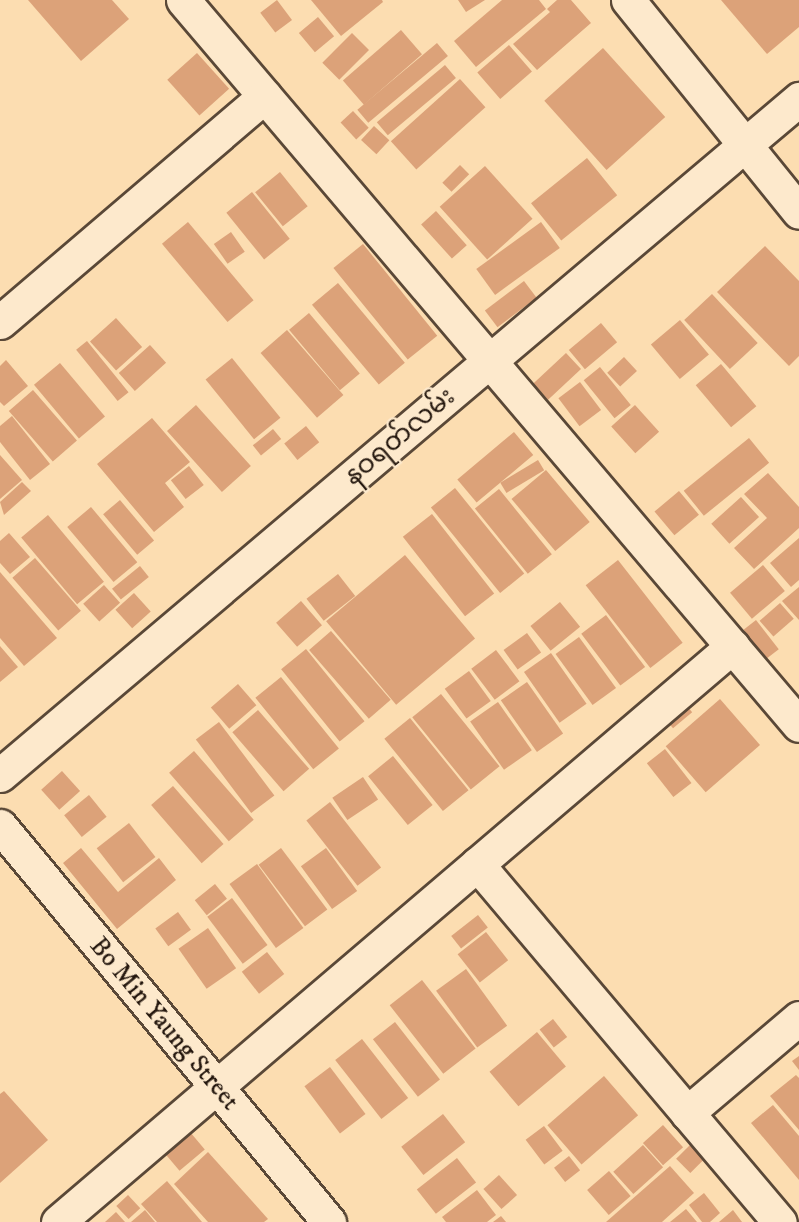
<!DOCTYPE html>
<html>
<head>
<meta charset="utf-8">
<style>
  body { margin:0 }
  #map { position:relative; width:799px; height:1222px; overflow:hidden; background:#fcddb1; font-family:"IM FELL DW Pica","Noto Sans Myanmar",serif }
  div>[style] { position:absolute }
  .building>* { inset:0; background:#dca279; transform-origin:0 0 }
  .roads { filter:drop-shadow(2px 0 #5a4837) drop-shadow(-2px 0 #5a4837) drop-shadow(0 2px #5a4837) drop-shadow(0 -2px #5a4837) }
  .minor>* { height:33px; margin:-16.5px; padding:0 16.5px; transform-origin:16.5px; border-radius:16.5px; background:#fde9cc }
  span { translate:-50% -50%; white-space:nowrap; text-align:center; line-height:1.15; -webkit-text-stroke:4.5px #fde9cc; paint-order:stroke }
  .street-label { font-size:26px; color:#24170e }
</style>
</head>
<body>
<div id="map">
  <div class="building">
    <i style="clip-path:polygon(28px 0,112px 0,129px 19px,81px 61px)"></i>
    <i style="left:277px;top:0;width:25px;height:21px;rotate:53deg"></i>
    <i style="clip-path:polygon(311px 0,382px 0,383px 2px,341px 36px)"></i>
    <i style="clip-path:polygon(458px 0,485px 0,466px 12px)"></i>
    <i style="clip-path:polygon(502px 0,539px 0,546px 9px,476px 67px,454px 41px)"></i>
    <i style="clip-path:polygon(557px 0,571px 0,591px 23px,537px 70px,513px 44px,550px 12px,547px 9px)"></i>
    <i style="clip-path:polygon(721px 0,799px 0,799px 27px,767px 54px)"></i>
    <i style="left:318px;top:17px;width:25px;height:25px;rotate:50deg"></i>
    <i style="left:401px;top:30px;width:32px;height:77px;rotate:49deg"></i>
    <i style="left:352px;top:33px;width:24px;height:42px;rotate:45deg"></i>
    <i style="left:437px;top:43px;width:17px;height:104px;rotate:50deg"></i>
    <i style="left:509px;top:45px;width:35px;height:42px;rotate:49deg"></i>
    <i style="left:603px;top:48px;width:93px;height:79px;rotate:48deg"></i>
    <i style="left:197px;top:53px;width:48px;height:40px;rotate:48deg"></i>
    <i style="left:445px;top:65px;width:17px;height:89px;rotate:50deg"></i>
    <i style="left:460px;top:79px;width:38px;height:93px;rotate:48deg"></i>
    <i style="left:353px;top:111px;width:23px;height:17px;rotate:47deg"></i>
    <i style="left:374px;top:126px;width:21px;height:19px;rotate:43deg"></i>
    <i style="left:587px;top:158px;width:48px;height:72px;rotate:51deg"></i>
    <i style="left:460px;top:165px;width:13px;height:25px;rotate:45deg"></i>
    <i style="left:485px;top:166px;width:71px;height:61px;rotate:48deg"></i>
    <i style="left:280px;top:172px;width:44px;height:32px;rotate:51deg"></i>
    <i style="left:252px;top:192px;width:60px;height:33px;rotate:51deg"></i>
    <i style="left:436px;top:211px;width:46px;height:20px;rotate:48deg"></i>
    <i style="left:188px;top:222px;width:102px;height:34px;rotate:50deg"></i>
    <i style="left:541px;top:222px;width:32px;height:80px;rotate:54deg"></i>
    <i style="left:231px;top:232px;width:24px;height:21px;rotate:55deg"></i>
    <i style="left:363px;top:244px;width:118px;height:38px;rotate:51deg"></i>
    <i style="clip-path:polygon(765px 246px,799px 281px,799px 356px,789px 366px,717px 292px)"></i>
    <i style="left:524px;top:281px;width:21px;height:49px;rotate:53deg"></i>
    <i style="left:338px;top:283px;width:104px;height:34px;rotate:50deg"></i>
    <i style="left:712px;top:294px;width:67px;height:38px;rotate:47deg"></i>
    <i style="left:309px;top:313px;width:79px;height:26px;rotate:50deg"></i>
    <i style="left:116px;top:318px;width:39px;height:35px;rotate:48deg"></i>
    <i style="left:680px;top:320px;width:45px;height:38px;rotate:50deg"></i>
    <i style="left:601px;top:323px;width:25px;height:42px;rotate:50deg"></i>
    <i style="left:287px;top:330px;width:86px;height:35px;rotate:49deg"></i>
    <i style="left:87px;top:341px;width:66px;height:14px;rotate:51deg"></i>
    <i style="left:150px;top:345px;width:24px;height:42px;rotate:48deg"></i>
    <i style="left:566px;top:353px;width:22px;height:45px;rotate:47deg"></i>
    <i style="left:624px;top:357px;width:19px;height:23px;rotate:47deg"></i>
    <i style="left:232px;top:358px;width:77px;height:34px;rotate:51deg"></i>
    <i style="clip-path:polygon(6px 360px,28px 386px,4px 406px,0 402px,0 366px)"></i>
    <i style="left:60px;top:363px;width:70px;height:34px;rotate:50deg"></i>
    <i style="left:721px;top:364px;width:55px;height:33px;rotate:50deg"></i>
    <i style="left:600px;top:367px;width:49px;height:21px;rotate:51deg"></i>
    <i style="left:580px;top:382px;width:35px;height:27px;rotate:53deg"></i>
    <i style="left:33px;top:390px;width:67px;height:32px;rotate:49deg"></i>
    <i style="left:196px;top:405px;width:82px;height:39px;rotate:48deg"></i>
    <i style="left:635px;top:405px;width:36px;height:32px;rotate:48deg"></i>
    <i style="clip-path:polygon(12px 416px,50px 464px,30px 480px,0 442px,0 426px)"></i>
    <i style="clip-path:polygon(152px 418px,190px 462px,165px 483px,184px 507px,154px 532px,97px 464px)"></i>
    <i style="left:306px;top:426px;width:21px;height:28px;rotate:51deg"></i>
    <i style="left:273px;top:429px;width:13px;height:26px;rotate:51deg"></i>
    <i style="left:514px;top:432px;width:30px;height:74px;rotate:50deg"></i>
    <i style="left:749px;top:438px;width:32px;height:84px;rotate:51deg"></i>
    <i style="clip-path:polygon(0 455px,22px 480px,0 499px)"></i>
    <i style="left:538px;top:460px;width:12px;height:44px;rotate:59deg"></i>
    <i style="left:189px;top:466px;width:24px;height:23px;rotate:52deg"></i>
    <i style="left:546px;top:470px;width:68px;height:45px;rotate:50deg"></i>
    <i style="clip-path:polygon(768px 473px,799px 507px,799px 528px,754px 569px,734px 548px,767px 518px,744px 494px)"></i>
    <i style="clip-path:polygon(22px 482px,31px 491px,4px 515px,0 502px)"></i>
    <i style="left:455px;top:488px;width:110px;height:31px;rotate:51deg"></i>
    <i style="left:499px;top:489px;width:84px;height:31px;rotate:51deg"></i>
    <i style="left:679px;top:491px;width:31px;height:32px;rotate:50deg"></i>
    <i style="left:741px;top:497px;width:27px;height:40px;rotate:48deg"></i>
    <i style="left:120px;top:500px;width:53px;height:22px;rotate:50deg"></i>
    <i style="left:91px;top:507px;width:72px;height:31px;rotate:50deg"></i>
    <i style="left:432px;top:514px;width:101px;height:37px;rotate:52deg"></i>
    <i style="left:48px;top:515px;width:87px;height:35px;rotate:50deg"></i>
    <i style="clip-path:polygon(9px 533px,30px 557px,10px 574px,0 563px,0 541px)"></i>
    <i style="clip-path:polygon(799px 538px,799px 580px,791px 587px,770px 563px)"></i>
    <i style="left:405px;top:555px;width:109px;height:103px;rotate:50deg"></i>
    <i style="left:35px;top:558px;width:70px;height:30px;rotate:49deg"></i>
    <i style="left:618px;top:560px;width:105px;height:41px;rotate:52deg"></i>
    <i style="left:763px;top:565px;width:34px;height:43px;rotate:50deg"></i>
    <i style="left:140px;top:566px;width:14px;height:36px;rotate:51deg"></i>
    <i style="clip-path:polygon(0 572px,57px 638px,24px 666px,0 638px)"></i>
    <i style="left:338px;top:574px;width:28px;height:40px;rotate:52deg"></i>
    <i style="left:104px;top:585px;width:24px;height:28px;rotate:48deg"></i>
    <i style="clip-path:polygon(799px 587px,799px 620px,782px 601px)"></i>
    <i style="left:134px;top:593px;width:25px;height:25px;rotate:48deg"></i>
    <i style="left:301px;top:601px;width:32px;height:33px;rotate:49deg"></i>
    <i style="left:560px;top:602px;width:32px;height:38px;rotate:51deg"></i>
    <i style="left:780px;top:603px;width:21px;height:27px;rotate:49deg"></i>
    <i style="left:606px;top:615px;width:65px;height:31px;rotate:53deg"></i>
    <i style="left:756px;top:620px;width:37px;height:19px;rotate:52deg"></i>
    <i style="left:331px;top:631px;width:91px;height:29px;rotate:49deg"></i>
    <i style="left:527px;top:633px;width:24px;height:29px;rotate:54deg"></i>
    <i style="left:579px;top:637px;width:63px;height:29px;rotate:54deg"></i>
    <i style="clip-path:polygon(0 646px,18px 667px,0 682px)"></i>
    <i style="left:306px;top:649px;width:93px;height:32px;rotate:51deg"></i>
    <i style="left:496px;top:650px;width:39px;height:31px;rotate:53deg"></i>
    <i style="left:551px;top:653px;width:62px;height:33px;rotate:55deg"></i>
    <i style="left:469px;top:671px;width:37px;height:30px;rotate:54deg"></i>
    <i style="left:281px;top:677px;width:92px;height:33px;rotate:51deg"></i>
    <i style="left:527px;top:682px;width:63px;height:32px;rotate:55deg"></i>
    <i style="left:238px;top:684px;width:28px;height:36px;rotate:49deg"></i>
    <i style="left:441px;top:694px;width:93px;height:37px;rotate:51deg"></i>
    <i style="left:720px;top:699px;width:61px;height:72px;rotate:49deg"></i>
    <i style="left:498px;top:702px;width:59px;height:34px;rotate:55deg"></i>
    <i style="left:687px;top:706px;width:8px;height:25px;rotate:50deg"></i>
    <i style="left:258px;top:710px;width:78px;height:34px;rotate:49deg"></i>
    <i style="left:410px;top:718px;width:93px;height:33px;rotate:51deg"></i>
    <i style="left:219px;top:722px;width:92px;height:29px;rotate:53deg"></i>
    <i style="left:665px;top:749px;width:43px;height:23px;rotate:52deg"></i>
    <i style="left:194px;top:751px;width:91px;height:33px;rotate:49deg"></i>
    <i style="left:393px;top:756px;width:63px;height:32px;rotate:51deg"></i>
    <i style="left:62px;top:771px;width:27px;height:28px;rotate:48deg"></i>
    <i style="left:363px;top:777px;width:27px;height:37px;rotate:56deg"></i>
    <i style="left:173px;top:786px;width:77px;height:29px;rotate:49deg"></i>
    <i style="left:89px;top:795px;width:28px;height:32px;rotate:51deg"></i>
    <i style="left:330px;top:802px;width:83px;height:30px;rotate:52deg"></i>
    <i style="left:129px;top:823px;width:43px;height:41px;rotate:52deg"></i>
    <i style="clip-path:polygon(81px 848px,118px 892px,159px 858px,176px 880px,117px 929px,63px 863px)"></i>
    <i style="left:281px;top:848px;width:77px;height:28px;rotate:53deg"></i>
    <i style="left:326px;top:848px;width:53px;height:31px;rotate:54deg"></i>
    <i style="left:257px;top:864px;width:79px;height:34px;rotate:54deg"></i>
    <i style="left:215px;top:884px;width:19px;height:26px;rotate:51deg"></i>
    <i style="left:232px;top:898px;width:59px;height:31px;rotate:53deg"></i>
    <i style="left:178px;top:912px;width:22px;height:28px;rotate:54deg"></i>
    <i style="left:478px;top:915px;width:16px;height:34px;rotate:52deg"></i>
    <i style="left:208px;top:928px;width:49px;height:36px;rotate:55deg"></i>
    <i style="left:486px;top:932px;width:36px;height:36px;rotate:52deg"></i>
    <i style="left:267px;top:952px;width:28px;height:32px;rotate:52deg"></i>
    <i style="left:466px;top:969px;width:70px;height:37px;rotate:54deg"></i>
    <i style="left:422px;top:980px;width:87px;height:41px;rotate:52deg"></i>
    <i style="left:553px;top:1019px;width:23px;height:17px;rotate:52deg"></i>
    <i style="left:395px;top:1022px;width:73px;height:28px;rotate:52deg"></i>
    <i style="left:537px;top:1032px;width:45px;height:62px;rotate:50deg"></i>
    <i style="left:362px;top:1039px;width:75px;height:34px;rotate:52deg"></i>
    <i style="clip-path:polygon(799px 1056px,799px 1070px,792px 1061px)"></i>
    <i style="left:330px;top:1067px;width:59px;height:32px;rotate:53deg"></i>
    <i style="clip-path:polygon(796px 1075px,799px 1078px,799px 1130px,770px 1096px)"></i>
    <i style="left:604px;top:1076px;width:52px;height:75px;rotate:49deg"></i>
    <i style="clip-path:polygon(4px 1091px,48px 1140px,0 1183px,0 1094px)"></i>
    <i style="clip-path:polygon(773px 1105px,799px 1136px,799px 1180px,751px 1123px)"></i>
    <i style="left:443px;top:1114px;width:36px;height:53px;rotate:52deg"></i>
    <i style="left:663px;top:1125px;width:30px;height:27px;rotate:48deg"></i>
    <i style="left:544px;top:1126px;width:31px;height:23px;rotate:53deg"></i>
    <i style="left:190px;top:1132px;width:23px;height:33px;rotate:50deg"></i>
    <i style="left:691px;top:1144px;width:20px;height:21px;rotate:45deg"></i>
    <i style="left:643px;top:1145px;width:30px;height:40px;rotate:48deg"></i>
    <i style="clip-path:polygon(208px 1152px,268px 1219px,264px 1222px,208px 1222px,174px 1184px)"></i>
    <i style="left:569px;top:1156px;width:18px;height:19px;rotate:52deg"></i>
    <i style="left:457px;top:1158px;width:31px;height:51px;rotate:52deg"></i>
    <i style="clip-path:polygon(670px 1166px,694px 1193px,662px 1222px,606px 1222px)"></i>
    <i style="left:609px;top:1171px;width:33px;height:29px;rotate:49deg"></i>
    <i style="left:499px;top:1175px;width:27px;height:21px;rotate:48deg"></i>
    <i style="clip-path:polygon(167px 1181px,202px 1222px,157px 1222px,141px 1204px)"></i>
    <i style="clip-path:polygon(477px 1190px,496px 1215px,487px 1222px,446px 1222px,442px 1217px)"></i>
    <i style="clip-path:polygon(704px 1193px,720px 1213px,710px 1222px,702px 1222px,689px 1205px)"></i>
    <i style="left:128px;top:1195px;width:18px;height:16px;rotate:47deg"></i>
    <i style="clip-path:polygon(686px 1209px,697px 1222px,670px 1222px)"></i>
    <i style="clip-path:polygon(145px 1210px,155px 1222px,131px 1222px)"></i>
    <i style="clip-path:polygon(733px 1210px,742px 1222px,719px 1222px)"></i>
    <i style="clip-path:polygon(116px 1212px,125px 1222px,105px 1222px)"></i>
    <i style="clip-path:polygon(501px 1216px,506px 1222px,493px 1222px)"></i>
  </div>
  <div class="roads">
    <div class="minor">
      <i style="left:183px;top:0;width:951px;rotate:49.65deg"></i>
      <i style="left:628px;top:0;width:272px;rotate:51.1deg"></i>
      <i style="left:0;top:322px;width:348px;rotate:-40.5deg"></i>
      <i style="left:0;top:775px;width:1047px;rotate:-40.23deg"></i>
      <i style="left:0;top:826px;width:515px;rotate:50.28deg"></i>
      <i style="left:477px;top:864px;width:469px;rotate:49.8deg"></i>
      <i style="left:687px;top:1113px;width:147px;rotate:-40.3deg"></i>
      <i style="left:58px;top:1222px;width:887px;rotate:-40.48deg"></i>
    </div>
  </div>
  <div class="street-label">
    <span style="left:400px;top:437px;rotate:-40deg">နဝရတ်လမ်း</span>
    <span style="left:164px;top:1024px;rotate:50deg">Bo Min Yaung Street</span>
  </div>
</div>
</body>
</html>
